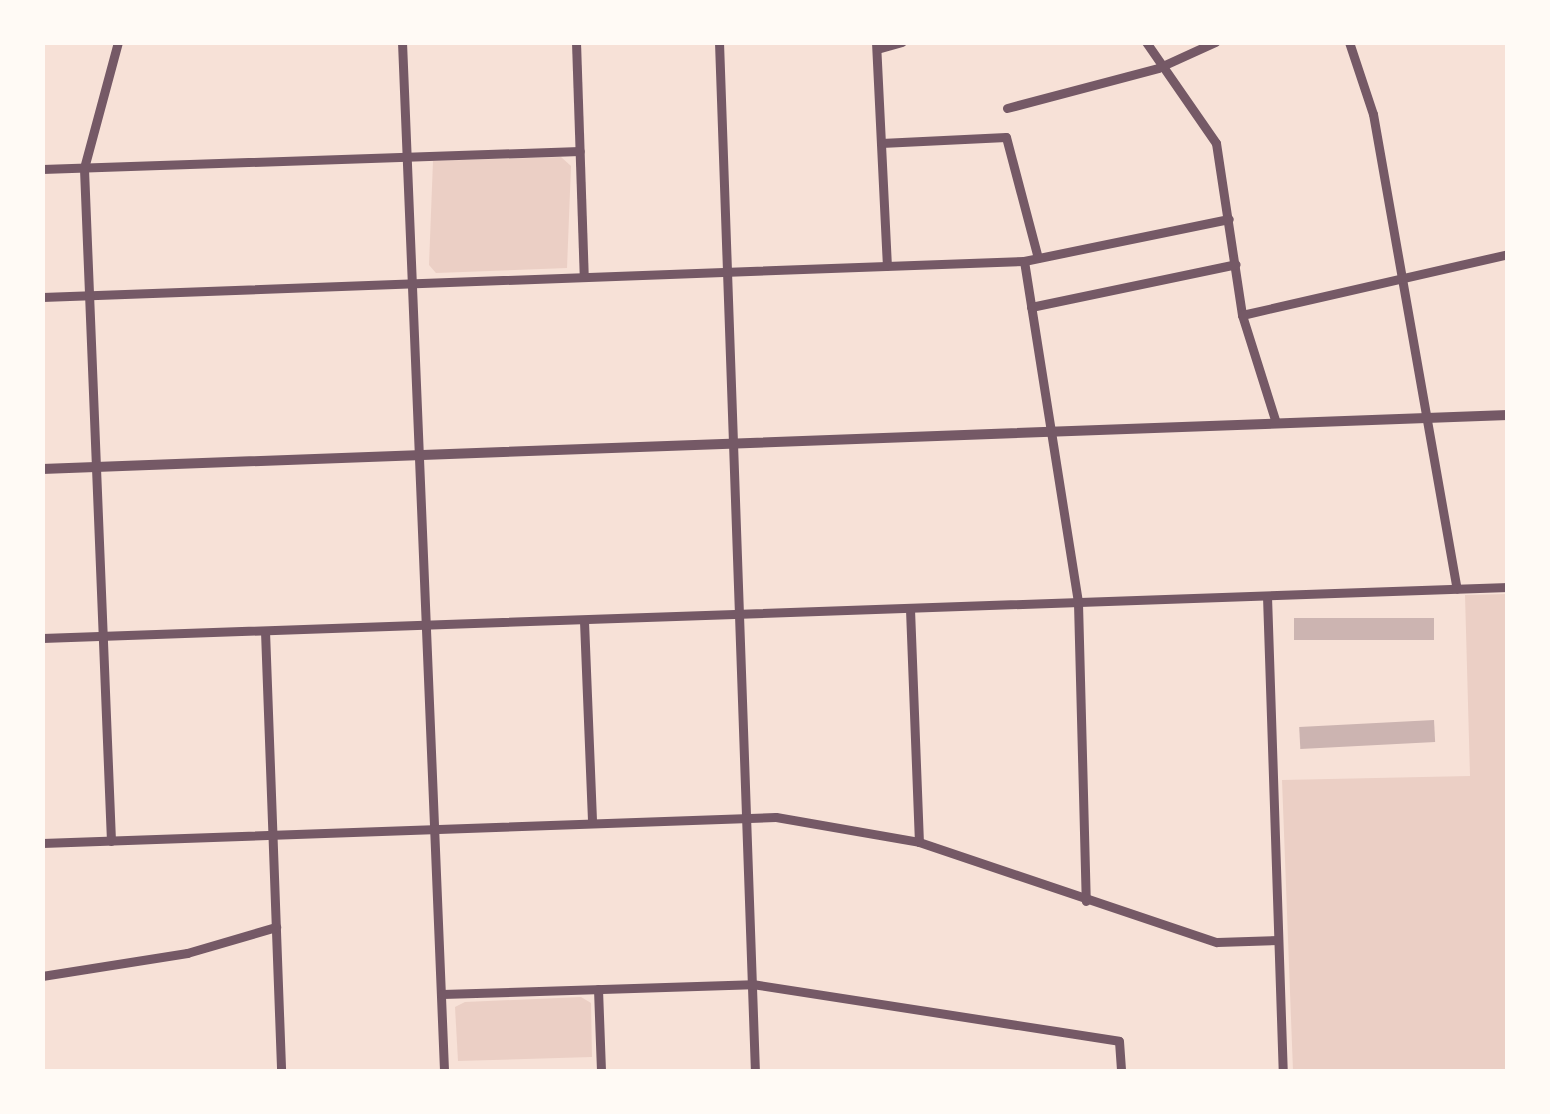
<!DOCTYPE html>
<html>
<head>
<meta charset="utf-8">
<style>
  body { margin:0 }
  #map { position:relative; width:1550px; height:1114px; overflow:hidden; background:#f7e1d7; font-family:Karla,sans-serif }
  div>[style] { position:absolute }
  .green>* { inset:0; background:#ebcfc5 }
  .building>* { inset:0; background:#ccb4b1; transform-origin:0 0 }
  .minor>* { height:9px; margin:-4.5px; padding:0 4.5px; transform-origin:4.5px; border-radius:4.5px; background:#755966 }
  .tertiary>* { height:10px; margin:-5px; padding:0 5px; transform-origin:5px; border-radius:5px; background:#755966 }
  span { translate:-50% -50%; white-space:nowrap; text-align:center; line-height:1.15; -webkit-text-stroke:8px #fffaf5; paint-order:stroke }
  .frame { position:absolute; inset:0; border:45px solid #fffaf5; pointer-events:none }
</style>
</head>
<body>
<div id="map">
  <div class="green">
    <i style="clip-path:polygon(561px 157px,571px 166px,567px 268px,436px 273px,429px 265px,433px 161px)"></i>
    <i style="clip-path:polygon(1507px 594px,1507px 1071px,1293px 1071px,1282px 780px,1470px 776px,1465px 595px)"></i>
    <i style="clip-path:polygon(581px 997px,591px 1003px,592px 1057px,458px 1061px,455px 1007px,465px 1002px)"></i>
  </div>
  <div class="building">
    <i style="left:1434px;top:618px;width:22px;height:140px;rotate:90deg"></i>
    <i style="left:1434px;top:720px;width:22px;height:135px;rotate:87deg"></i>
  </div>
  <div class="minor">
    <i style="left:402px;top:42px;width:1031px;rotate:87.66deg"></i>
    <i style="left:576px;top:42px;width:235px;rotate:88.1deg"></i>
    <i style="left:719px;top:42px;width:1031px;rotate:88deg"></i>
    <i style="left:876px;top:42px;width:224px;rotate:87.2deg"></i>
    <i style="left:1146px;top:42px;width:123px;rotate:55.3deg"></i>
    <i style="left:1216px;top:143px;width:174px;rotate:81.4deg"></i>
    <i style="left:1242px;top:315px;width:113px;rotate:72.5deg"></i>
    <i style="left:1349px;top:42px;width:76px;rotate:71.6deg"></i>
    <i style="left:1373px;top:114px;width:482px;rotate:80deg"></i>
    <i style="left:877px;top:49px;width:26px;rotate:-16deg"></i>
    <i style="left:1007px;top:108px;width:156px;rotate:-14.8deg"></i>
    <i style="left:1158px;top:68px;width:63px;rotate:-24.5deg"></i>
    <i style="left:881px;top:143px;width:125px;rotate:-2.7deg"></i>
    <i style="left:1006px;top:137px;width:125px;rotate:75.2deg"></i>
    <i style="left:42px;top:169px;width:538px;rotate:-1.92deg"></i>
    <i style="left:1024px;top:261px;width:346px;rotate:81deg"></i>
    <i style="left:1078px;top:603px;width:298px;rotate:88.5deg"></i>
    <i style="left:42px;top:297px;width:983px;rotate:-2.1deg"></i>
    <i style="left:1024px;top:261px;width:209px;rotate:-11.6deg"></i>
    <i style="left:1031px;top:307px;width:209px;rotate:-11.8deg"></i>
    <i style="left:1242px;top:315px;width:273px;rotate:-12.9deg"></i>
    <i style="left:1267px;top:596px;width:476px;rotate:88.1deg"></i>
    <i style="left:910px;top:609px;width:233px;rotate:87.8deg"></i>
    <i style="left:584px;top:621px;width:202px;rotate:87.7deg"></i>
    <i style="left:265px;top:631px;width:441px;rotate:87.9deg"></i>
    <i style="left:42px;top:638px;width:1467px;rotate:-1.99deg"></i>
    <i style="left:111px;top:841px;width:674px;rotate:-92.3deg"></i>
    <i style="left:84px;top:168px;width:131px;rotate:-74.9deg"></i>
    <i style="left:42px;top:843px;width:734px;rotate:-2.03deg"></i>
    <i style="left:776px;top:817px;width:145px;rotate:9.9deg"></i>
    <i style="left:919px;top:842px;width:314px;rotate:18.6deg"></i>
    <i style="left:1217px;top:942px;width:61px;rotate:-1.9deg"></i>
    <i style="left:42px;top:976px;width:147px;rotate:-9deg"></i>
    <i style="left:187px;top:953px;width:93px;rotate:-16.3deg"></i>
    <i style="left:598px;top:989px;width:83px;rotate:87.9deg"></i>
    <i style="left:442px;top:994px;width:310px;rotate:-1.8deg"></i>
    <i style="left:752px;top:984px;width:371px;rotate:8.8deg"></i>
    <i style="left:1119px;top:1041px;width:31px;rotate:86deg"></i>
  </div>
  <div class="tertiary">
    <i style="left:42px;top:469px;width:1467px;rotate:-2.11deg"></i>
  </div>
  <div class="frame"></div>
</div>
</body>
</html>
